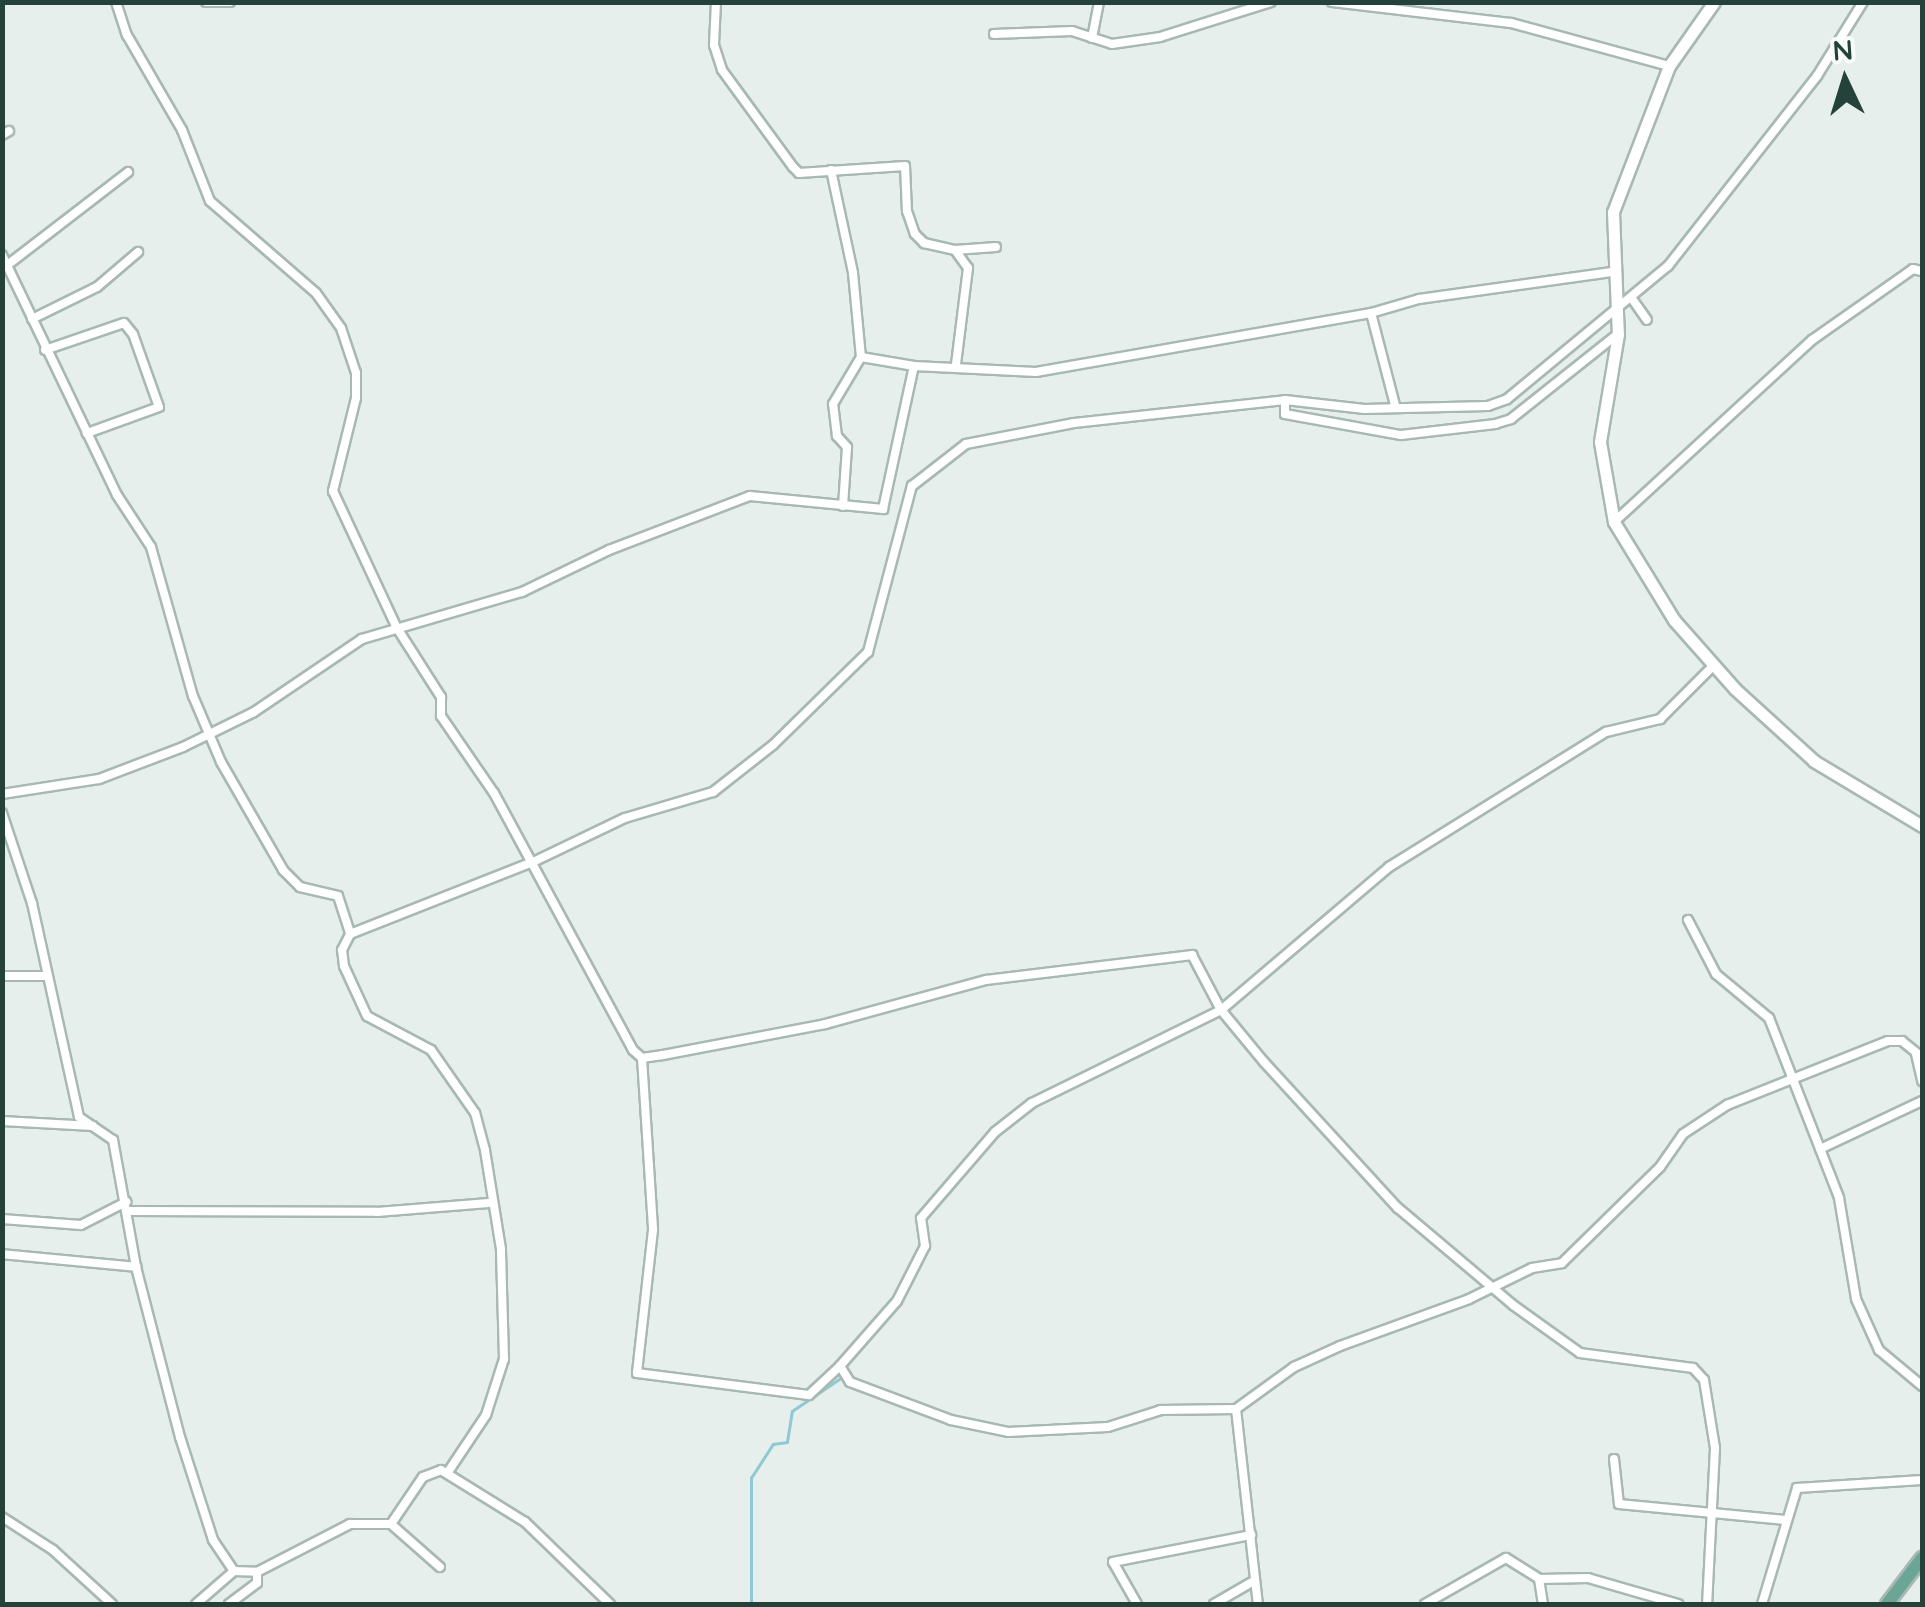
<!DOCTYPE html>
<html>
<head>
<meta charset="utf-8">
<style>
  body { margin:0 }
  #map { position:relative; width:1925px; height:1607px; overflow:hidden; background:#e6efeb; font-family:Quicksand,sans-serif }
  div>[style] { position:absolute }
  .stream>* { height:2.5px; margin:-1.25px; padding:0 1.25px; transform-origin:1.25px; border-radius:1.25px; background:#8ec9d4 }
  .roads { filter:drop-shadow(2px 0 #a8b8b2) drop-shadow(-2px 0 #a8b8b2) drop-shadow(0 2px #a8b8b2) drop-shadow(0 -2px #a8b8b2) }
  .street>* { height:8px; margin:-4px; padding:0 4px; transform-origin:4px; border-radius:4px; background:#fff }
  .secondary>* { height:11px; margin:-5.5px; padding:0 5.5px; transform-origin:5.5px; border-radius:5.5px; background:#fff }
  .primary>* { height:12px; margin:-6px; padding:0 6px; transform-origin:6px; border-radius:6px; background:#6aa596 }
  span { translate:-50% -50%; white-space:nowrap; text-align:center; line-height:1.15; -webkit-text-stroke:8px #f7fbf9; paint-order:stroke }
  .frame { position:absolute; inset:0; border:5px solid #24423a; pointer-events:none }
  .north { position:absolute; left:1795px; top:30px; width:100px; height:100px; -webkit-text-stroke:8px #f7fbf9; paint-order:stroke; rotate:356deg; font-size:28px; font-weight:700; line-height:40px; text-align:center; color:#24423a }
  .north::after { content:''; display:block; margin:auto; width:35px; height:45px; background:#24423a; clip-path:polygon(50% 0,100% 100%,50% 72%,0 100%) }
</style>
</head>
<body>
<div id="map">
  <div class="stream">
    <i style="left:751px;top:1604px;width:126px;rotate:-90deg"></i>
    <i style="left:751px;top:1478px;width:40px;rotate:-57.1deg"></i>
    <i style="left:773px;top:1444px;width:14px;rotate:-8deg"></i>
    <i style="left:787px;top:1442px;width:31px;rotate:-81deg"></i>
    <i style="left:792px;top:1411px;width:57px;rotate:-34.2deg"></i>
  </div>
  <div class="roads">
    <div class="street">
      <i style="left:116px;top:2px;width:35px;rotate:72deg"></i>
      <i style="left:127px;top:35px;width:110px;rotate:59.9deg"></i>
      <i style="left:182px;top:130px;width:76px;rotate:68.5deg"></i>
      <i style="left:210px;top:201px;width:140px;rotate:41deg"></i>
      <i style="left:316px;top:293px;width:43px;rotate:54.5deg"></i>
      <i style="left:341px;top:328px;width:47px;rotate:71.6deg"></i>
      <i style="left:356px;top:373px;width:25px;rotate:90deg"></i>
      <i style="left:356px;top:398px;width:96px;rotate:103.9deg"></i>
      <i style="left:333px;top:491px;width:151px;rotate:65deg"></i>
      <i style="left:397px;top:628px;width:82px;rotate:57.5deg"></i>
      <i style="left:441px;top:697px;width:19px;rotate:90deg"></i>
      <i style="left:441px;top:716px;width:93px;rotate:55.5deg"></i>
      <i style="left:494px;top:793px;width:292px;rotate:61.6deg"></i>
      <i style="left:633px;top:1050px;width:12px;rotate:42deg"></i>
      <i style="left:642px;top:1058px;width:21px;rotate:-8deg"></i>
      <i style="left:663px;top:1055px;width:165px;rotate:-10.8deg"></i>
      <i style="left:825px;top:1024px;width:167px;rotate:-15.3deg"></i>
      <i style="left:986px;top:980px;width:208px;rotate:-6.9deg"></i>
      <i style="left:1192px;top:955px;width:62px;rotate:62.2deg"></i>
      <i style="left:1221px;top:1010px;width:67px;rotate:50.4deg"></i>
      <i style="left:1264px;top:1062px;width:198px;rotate:47.5deg"></i>
      <i style="left:1398px;top:1208px;width:150px;rotate:40.1deg"></i>
      <i style="left:1513px;top:1305px;width:82px;rotate:35.6deg"></i>
      <i style="left:1580px;top:1353px;width:114px;rotate:7.6deg"></i>
      <i style="left:1693px;top:1368px;width:16px;rotate:47deg"></i>
      <i style="left:1704px;top:1380px;width:69px;rotate:80.8deg"></i>
      <i style="left:1715px;top:1448px;width:156px;rotate:92.9deg"></i>
      <i style="left:206px;top:2px;width:24px"></i>
      <i style="left:716px;top:2px;width:43px;rotate:92.7deg"></i>
      <i style="left:714px;top:45px;width:26px;rotate:72deg"></i>
      <i style="left:722px;top:70px;width:120px;rotate:53.8deg"></i>
      <i style="left:793px;top:167px;width:8px;rotate:45deg"></i>
      <i style="left:799px;top:173px;width:106px;rotate:-3.8deg"></i>
      <i style="left:905px;top:166px;width:45px;rotate:87.5deg"></i>
      <i style="left:907px;top:211px;width:24px;rotate:71deg"></i>
      <i style="left:915px;top:234px;width:13px;rotate:45deg"></i>
      <i style="left:924px;top:243px;width:32px;rotate:13deg"></i>
      <i style="left:955px;top:250px;width:22px;rotate:54deg"></i>
      <i style="left:968px;top:268px;width:98px;rotate:97.1deg"></i>
      <i style="left:1332px;top:2px;width:180px;rotate:6.7deg"></i>
      <i style="left:1511px;top:23px;width:164px;rotate:15.2deg"></i>
      <i style="left:994px;top:34px;width:78px;rotate:-2.2deg"></i>
      <i style="left:1072px;top:31px;width:42px;rotate:18deg"></i>
      <i style="left:1112px;top:44px;width:49px;rotate:-8.3deg"></i>
      <i style="left:1160px;top:37px;width:116px;rotate:-17.5deg"></i>
      <i style="left:1092px;top:38px;width:37px;rotate:-79deg"></i>
      <i style="left:2px;top:135px;width:8px;rotate:-30deg"></i>
      <i style="left:831px;top:170px;width:105px;rotate:77.9deg"></i>
      <i style="left:853px;top:273px;width:84px;rotate:84.6deg"></i>
      <i style="left:955px;top:250px;width:41px;rotate:-4.2deg"></i>
      <i style="left:2px;top:255px;width:266px;rotate:64.4deg"></i>
      <i style="left:117px;top:495px;width:62px;rotate:56.8deg"></i>
      <i style="left:151px;top:547px;width:155px;rotate:74.3deg"></i>
      <i style="left:193px;top:696px;width:72px;rotate:67deg"></i>
      <i style="left:221px;top:762px;width:125px;rotate:60.1deg"></i>
      <i style="left:283px;top:870px;width:24px;rotate:45deg"></i>
      <i style="left:300px;top:887px;width:39px;rotate:13deg"></i>
      <i style="left:338px;top:896px;width:40px;rotate:72deg"></i>
      <i style="left:10px;top:263px;width:149px;rotate:-37.6deg"></i>
      <i style="left:1633px;top:300px;width:24px;rotate:55deg"></i>
      <i style="left:1371px;top:313px;width:50px;rotate:-16.3deg"></i>
      <i style="left:1419px;top:299px;width:200px;rotate:-8deg"></i>
      <i style="left:32px;top:319px;width:72px;rotate:-26.2deg"></i>
      <i style="left:97px;top:287px;width:54px;rotate:-40.5deg"></i>
      <i style="left:45px;top:350px;width:83px;rotate:-18.9deg"></i>
      <i style="left:124px;top:323px;width:14px;rotate:51deg"></i>
      <i style="left:133px;top:334px;width:77px;rotate:70.4deg"></i>
      <i style="left:159px;top:407px;width:77px;rotate:160.1deg"></i>
      <i style="left:1285px;top:400px;width:14px;rotate:90deg"></i>
      <i style="left:1285px;top:414px;width:118px;rotate:10.3deg"></i>
      <i style="left:1401px;top:435px;width:95px;rotate:-6.7deg"></i>
      <i style="left:1495px;top:424px;width:17px;rotate:-17deg"></i>
      <i style="left:1511px;top:419px;width:137px;rotate:-38.5deg"></i>
      <i style="left:843px;top:506px;width:59px;rotate:-86.1deg"></i>
      <i style="left:847px;top:447px;width:15px;rotate:-132deg"></i>
      <i style="left:837px;top:436px;width:32px;rotate:-97deg"></i>
      <i style="left:833px;top:404px;width:55px;rotate:-59.2deg"></i>
      <i style="left:861px;top:357px;width:54px;rotate:9.6deg"></i>
      <i style="left:1614px;top:522px;width:269px;rotate:-42.6deg"></i>
      <i style="left:1812px;top:340px;width:123px;rotate:-35.1deg"></i>
      <i style="left:1913px;top:269px;width:9px;rotate:13deg"></i>
      <i style="left:2px;top:794px;width:98px;rotate:-8.8deg"></i>
      <i style="left:99px;top:779px;width:90px;rotate:-20.9deg"></i>
      <i style="left:183px;top:747px;width:79px;rotate:-26.2deg"></i>
      <i style="left:254px;top:712px;width:130px;rotate:-34.1deg"></i>
      <i style="left:362px;top:639px;width:167px;rotate:-16.4deg"></i>
      <i style="left:522px;top:592px;width:97px;rotate:-25.8deg"></i>
      <i style="left:609px;top:550px;width:151px;rotate:-21deg"></i>
      <i style="left:750px;top:496px;width:134px;rotate:5.6deg"></i>
      <i style="left:883px;top:509px;width:146px;rotate:-77.8deg"></i>
      <i style="left:914px;top:366px;width:122px;rotate:2.8deg"></i>
      <i style="left:1036px;top:372px;width:340px;rotate:-10deg"></i>
      <i style="left:1371px;top:313px;width:95px;rotate:75.4deg"></i>
      <i style="left:2px;top:813px;width:95px;rotate:71.6deg"></i>
      <i style="left:32px;top:903px;width:219px;rotate:77.6deg"></i>
      <i style="left:79px;top:1117px;width:41px;rotate:34.1deg"></i>
      <i style="left:113px;top:1140px;width:129px;rotate:79.7deg"></i>
      <i style="left:136px;top:1267px;width:176px;rotate:75.5deg"></i>
      <i style="left:180px;top:1437px;width:108px;rotate:72.2deg"></i>
      <i style="left:213px;top:1540px;width:37px;rotate:56deg"></i>
      <i style="left:234px;top:1571px;width:50px;rotate:139deg"></i>
      <i style="left:1688px;top:920px;width:61px;rotate:62.6deg"></i>
      <i style="left:1716px;top:974px;width:69px;rotate:39.7deg"></i>
      <i style="left:1769px;top:1018px;width:193px;rotate:68.7deg"></i>
      <i style="left:1839px;top:1198px;width:102px;rotate:80.4deg"></i>
      <i style="left:1856px;top:1299px;width:56px;rotate:65.7deg"></i>
      <i style="left:1879px;top:1350px;width:56px;rotate:39.9deg"></i>
      <i style="left:2px;top:976px;width:43px"></i>
      <i style="left:1916px;top:1054px;width:28px;rotate:77deg"></i>
      <i style="left:642px;top:1058px;width:172px;rotate:86.3deg"></i>
      <i style="left:653px;top:1230px;width:144px;rotate:96.4deg"></i>
      <i style="left:637px;top:1373px;width:173px;rotate:7.3deg"></i>
      <i style="left:809px;top:1395px;width:42px;rotate:-43.1deg"></i>
      <i style="left:840px;top:1366px;width:19px;rotate:58deg"></i>
      <i style="left:850px;top:1382px;width:108px;rotate:20.6deg"></i>
      <i style="left:951px;top:1420px;width:58px;rotate:11.9deg"></i>
      <i style="left:1008px;top:1432px;width:100px;rotate:-2.9deg"></i>
      <i style="left:1108px;top:1427px;width:56px;rotate:-17.8deg"></i>
      <i style="left:1161px;top:1410px;width:75px;rotate:-0.8deg"></i>
      <i style="left:1236px;top:1409px;width:72px;rotate:-35.9deg"></i>
      <i style="left:1294px;top:1367px;width:51px;rotate:-24.5deg"></i>
      <i style="left:1340px;top:1346px;width:137px;rotate:-20deg"></i>
      <i style="left:1469px;top:1299px;width:70px;rotate:-26.2deg"></i>
      <i style="left:1532px;top:1268px;width:30px;rotate:-9deg"></i>
      <i style="left:1562px;top:1263px;width:137px;rotate:-44.4deg"></i>
      <i style="left:1660px;top:1167px;width:40px;rotate:-55.1deg"></i>
      <i style="left:1683px;top:1134px;width:53px;rotate:-33.4deg"></i>
      <i style="left:1727px;top:1105px;width:173px;rotate:-21.7deg"></i>
      <i style="left:1888px;top:1041px;width:14px"></i>
      <i style="left:1902px;top:1041px;width:26px;rotate:39deg"></i>
      <i style="left:2px;top:1121px;width:91px;rotate:3.1deg"></i>
      <i style="left:1820px;top:1149px;width:113px;rotate:-25.2deg"></i>
      <i style="left:127px;top:1211px;width:250px;rotate:0.2deg"></i>
      <i style="left:377px;top:1212px;width:112px;rotate:-4.6deg"></i>
      <i style="left:2px;top:1219px;width:79px;rotate:4.3deg"></i>
      <i style="left:81px;top:1225px;width:51px;rotate:-27.1deg"></i>
      <i style="left:2px;top:1254px;width:135px;rotate:5.5deg"></i>
      <i style="left:840px;top:1366px;width:86px;rotate:-48.8deg"></i>
      <i style="left:897px;top:1301px;width:62px;rotate:-63deg"></i>
      <i style="left:925px;top:1246px;width:28px;rotate:-98deg"></i>
      <i style="left:921px;top:1218px;width:113px;rotate:-49.3deg"></i>
      <i style="left:995px;top:1132px;width:47px;rotate:-38.1deg"></i>
      <i style="left:1032px;top:1103px;width:211px;rotate:-26.2deg"></i>
      <i style="left:1221px;top:1010px;width:221px;rotate:-40.4deg"></i>
      <i style="left:1389px;top:867px;width:256px;rotate:-31.9deg"></i>
      <i style="left:1606px;top:732px;width:56px;rotate:-13.5deg"></i>
      <i style="left:1660px;top:719px;width:76px;rotate:-45deg"></i>
      <i style="left:1236px;top:1409px;width:196px;rotate:83.6deg"></i>
      <i style="left:1614px;top:1459px;width:45px;rotate:83.7deg"></i>
      <i style="left:1619px;top:1504px;width:167px;rotate:5.5deg"></i>
      <i style="left:448px;top:1472px;width:69px;rotate:-56.3deg"></i>
      <i style="left:486px;top:1415px;width:59px;rotate:-72.2deg"></i>
      <i style="left:504px;top:1359px;width:110px;rotate:-91.6deg"></i>
      <i style="left:501px;top:1249px;width:100px;rotate:-99.2deg"></i>
      <i style="left:485px;top:1150px;width:38px;rotate:-105deg"></i>
      <i style="left:475px;top:1113px;width:77px;rotate:-124.9deg"></i>
      <i style="left:431px;top:1050px;width:72px;rotate:-152deg"></i>
      <i style="left:367px;top:1016px;width:55px;rotate:-114.7deg"></i>
      <i style="left:344px;top:966px;width:16px;rotate:-97deg"></i>
      <i style="left:342px;top:950px;width:18px;rotate:-63deg"></i>
      <i style="left:350px;top:934px;width:197px;rotate:-21.5deg"></i>
      <i style="left:533px;top:862px;width:102px;rotate:-25.6deg"></i>
      <i style="left:625px;top:818px;width:92px;rotate:-16.5deg"></i>
      <i style="left:713px;top:792px;width:76px;rotate:-38.1deg"></i>
      <i style="left:773px;top:745px;width:133px;rotate:-44.4deg"></i>
      <i style="left:868px;top:652px;width:172px;rotate:-75.2deg"></i>
      <i style="left:912px;top:486px;width:68px;rotate:-37.9deg"></i>
      <i style="left:966px;top:444px;width:110px;rotate:-11deg"></i>
      <i style="left:1074px;top:423px;width:212px;rotate:-6.2deg"></i>
      <i style="left:1285px;top:400px;width:80px;rotate:6.5deg"></i>
      <i style="left:1364px;top:409px;width:124px;rotate:-1.4deg"></i>
      <i style="left:1488px;top:406px;width:20px;rotate:-20deg"></i>
      <i style="left:1507px;top:399px;width:209px;rotate:-39.6deg"></i>
      <i style="left:1668px;top:266px;width:241px;rotate:-51.9deg"></i>
      <i style="left:1817px;top:76px;width:87px;rotate:-58.1deg"></i>
      <i style="left:2px;top:1517px;width:61px;rotate:32.9deg"></i>
      <i style="left:53px;top:1550px;width:80px;rotate:42.5deg"></i>
      <i style="left:391px;top:1524px;width:65px;rotate:41.3deg"></i>
      <i style="left:234px;top:1571px;width:23px;rotate:2deg"></i>
      <i style="left:257px;top:1572px;width:105px;rotate:-27.3deg"></i>
      <i style="left:350px;top:1524px;width:41px"></i>
      <i style="left:391px;top:1524px;width:57px;rotate:-55.8deg"></i>
      <i style="left:423px;top:1477px;width:19px;rotate:-21deg"></i>
      <i style="left:441px;top:1470px;width:99px;rotate:31.8deg"></i>
      <i style="left:525px;top:1522px;width:118px;rotate:44deg"></i>
      <i style="left:1539px;top:1579px;width:25px;rotate:81deg"></i>
      <i style="left:229px;top:1604px;width:35px;rotate:-37deg"></i>
      <i style="left:257px;top:1583px;width:11px;rotate:-90deg"></i>
      <i style="left:1137px;top:1604px;width:48px;rotate:-119.7deg"></i>
      <i style="left:1113px;top:1562px;width:141px;rotate:-11.1deg"></i>
      <i style="left:1214px;top:1604px;width:44px;rotate:-30.1deg"></i>
      <i style="left:1425px;top:1604px;width:93px;rotate:-29.6deg"></i>
      <i style="left:1506px;top:1558px;width:39px;rotate:32deg"></i>
      <i style="left:1539px;top:1579px;width:49px;rotate:-1.2deg"></i>
      <i style="left:1588px;top:1578px;width:94px;rotate:16.1deg"></i>
      <i style="left:1762px;top:1604px;width:121px;rotate:-73.2deg"></i>
      <i style="left:1797px;top:1488px;width:125px;rotate:-3.7deg"></i>
    </div>
    <div class="secondary">
      <i style="left:1714px;top:2px;width:78px;rotate:125.1deg"></i>
      <i style="left:1669px;top:66px;width:156px;rotate:111deg"></i>
      <i style="left:1613px;top:212px;width:122px;rotate:87.7deg"></i>
      <i style="left:1618px;top:334px;width:109px;rotate:99.5deg"></i>
      <i style="left:1600px;top:442px;width:81px;rotate:80.1deg"></i>
      <i style="left:1614px;top:522px;width:115px;rotate:58.5deg"></i>
      <i style="left:1674px;top:620px;width:92px;rotate:48.5deg"></i>
      <i style="left:1735px;top:689px;width:107px;rotate:42.3deg"></i>
      <i style="left:1814px;top:761px;width:126px;rotate:31deg"></i>
    </div>
    <div class="primary">
      <i style="left:1887px;top:1604px;width:58px;rotate:-52.7deg"></i>
    </div>
  </div>
  <div class="frame"></div>
  <div class="north">N</div>
</div>
</body>
</html>
